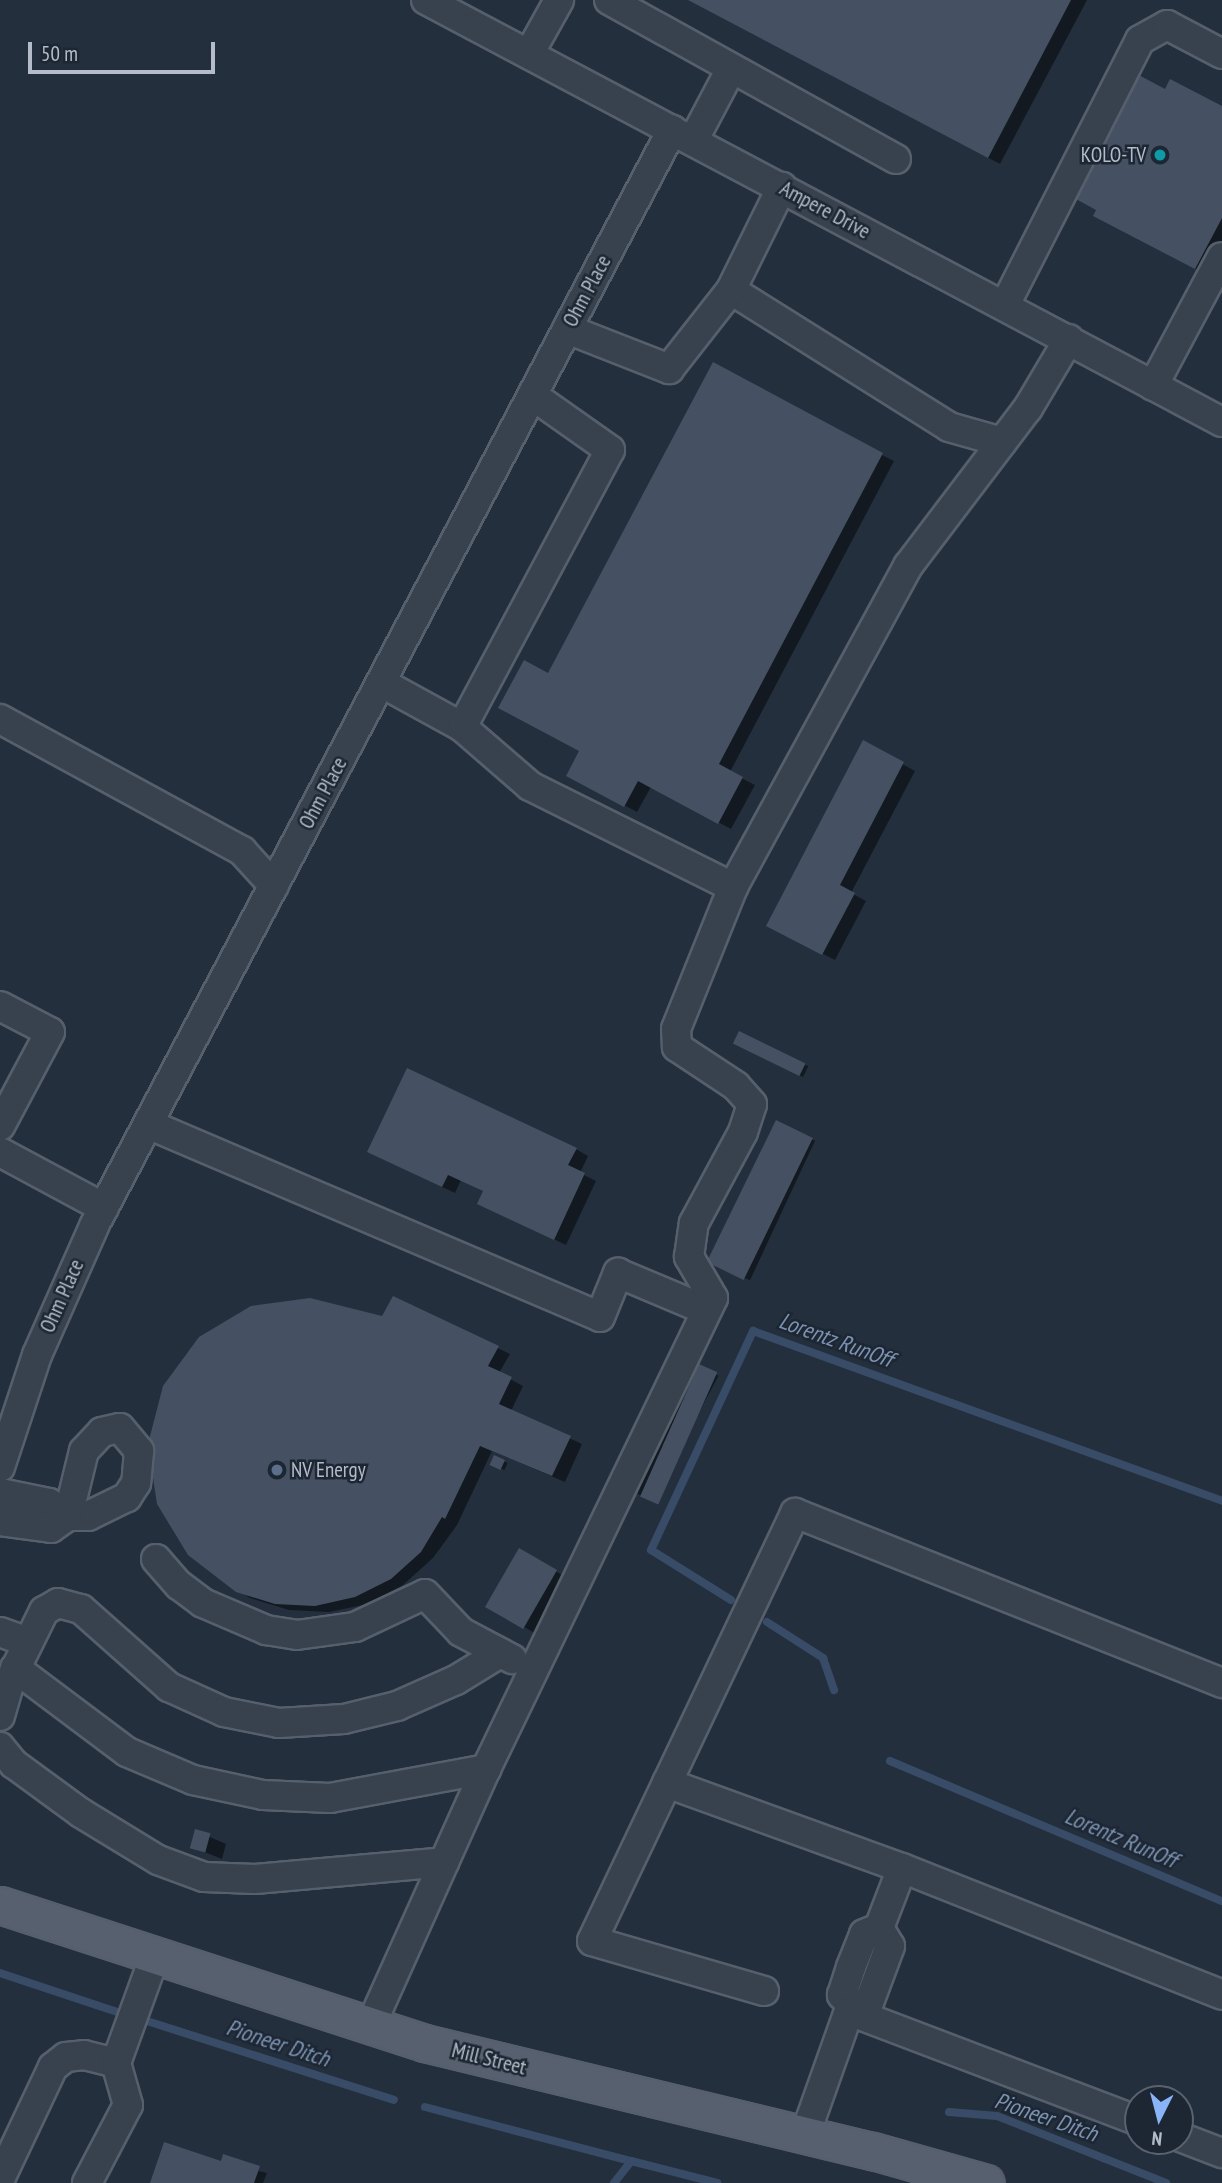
<!DOCTYPE html>
<html>
<head>
<meta charset="utf-8">
<style>
  body { margin:0 }
  #map { position:relative; width:1222px; height:2183px; overflow:hidden; background:#242f3e; font-family:"PT Sans Narrow",sans-serif }
  div>[style] { position:absolute }
  .shadow>* { inset:0; background:#0007; transform-origin:0 0 }
  .stream>* { height:8px; margin:-4px; padding:0 4px; transform-origin:4px; border-radius:4px; background:#394c67 }
  .building>* { inset:0; background:#455162; transform-origin:0 0 }
  .roads { filter:drop-shadow(2px 0 #565f6c) drop-shadow(-2px 0 #565f6c) drop-shadow(0 2px #565f6c) drop-shadow(0 -2px #565f6c) }
  .minor>* { height:28px; margin:-14px; padding:0 14px; transform-origin:14px; border-radius:14px; background:#38414e }
  .major>* { height:35px; margin:-17.5px; padding:0 17.5px; transform-origin:17.5px; border-radius:17.5px; background:#56606e }
  .dots>* { width:19px; height:19px; translate:-50% -50%; box-sizing:border-box; border:4px solid #1d2633; border-radius:50% }
  span { translate:-50% -50%; white-space:nowrap; text-align:center; line-height:1.15; -webkit-text-stroke:5px #1d2633; paint-order:stroke }
  .poi-label { font-size:21px; color:#b4bcc9 }
  .right { translate:-100% -50%; text-align:right }
  .left { translate:0 -50%; text-align:left }
  .street-label { font-size:21px; color:#b4bcc9 }
  .water-label { font-size:23px; color:#7c92b1; font-style:italic }
  .north { position:absolute; left:1124px; top:2085px; width:70px; height:70px; box-sizing:border-box; background:#1d2633; border:2px solid #59626f; border-radius:50%; rotate:186deg; font-size:19px; font-weight:700; line-height:28px; text-align:center; color:#b4bcc9 }
  .north::after { content:''; display:block; margin:auto; width:24px; height:32px; background:#8ab4f8; clip-path:polygon(50% 0,100% 100%,50% 72%,0 100%) }
  .scale { position:absolute; left:28px; top:42px; width:187px; height:32px; box-sizing:border-box; border:4px solid #b4bcc9; border-top:0; padding-left:9px; font-size:21px; line-height:24px; white-space:nowrap; color:#b4bcc9; -webkit-text-stroke:5px #1d2633; paint-order:stroke }
</style>
</head>
<body>
<div id="map">
  <div class="shadow">
    <i style="clip-path:polygon(690px 0,1087px 0,1000px 164px)"></i>
    <i style="clip-path:polygon(1165px 91px,1222px 108px,1222px 258px,1212px 277px,1112px 225px,1124px 109px)"></i>
    <i style="clip-path:polygon(882px 455px,894px 461px,730px 772px,755px 785px,731px 829px,651px 787px,637px 812px,580px 782px,581px 750px)"></i>
    <i style="clip-path:polygon(864px 743px,915px 771px,851px 893px,866px 901px,835px 960px,780px 932px)"></i>
    <i style="left:740px;top:1033px;width:76px;height:12px;rotate:26deg"></i>
    <i style="left:777px;top:1123px;width:42px;height:154px;rotate:25deg"></i>
    <i style="clip-path:polygon(576px 1149px,588px 1156px,580px 1173px,596px 1181px,566px 1245px,492px 1210px,485px 1192px,461px 1180px,455px 1193px,381px 1158px)"></i>
    <i style="clip-path:polygon(394px 1298px,510px 1354px,499px 1373px,523px 1386px,511px 1411px,582px 1444px,565px 1482px,492px 1451px,457px 1525px,433px 1558px,403px 1585px,368px 1604px,329px 1612px,289px 1610px,250px 1598px,237px 1590px)"></i>
    <i style="left:700px;top:1366px;width:21px;height:142px;rotate:28deg"></i>
    <i style="left:495px;top:1457px;width:14px;height:8px;rotate:25deg"></i>
    <i style="left:519px;top:1550px;width:62px;height:64px;rotate:30deg"></i>
    <i style="clip-path:polygon(196px 1831px,226px 1844px,222px 1859px,192px 1847px)"></i>
    <i style="clip-path:polygon(222px 2163px,267px 2173px,263px 2183px,152px 2183px)"></i>
  </div>
  <div class="stream">
    <i style="left:731px;top:1600px;width:94px;rotate:-148deg"></i>
    <i style="left:651px;top:1550px;width:242px;rotate:-65deg"></i>
    <i style="left:753px;top:1331px;width:499px;rotate:19.9deg"></i>
    <i style="left:767px;top:1622px;width:67px;rotate:32.7deg"></i>
    <i style="left:823px;top:1658px;width:34px;rotate:71deg"></i>
    <i style="left:890px;top:1761px;width:360px;rotate:22.9deg"></i>
    <i style="left:0;top:1973px;width:126px;rotate:18.4deg"></i>
    <i style="left:150px;top:2022px;width:256px;rotate:17.7deg"></i>
    <i style="left:425px;top:2107px;width:213px;rotate:14.7deg"></i>
    <i style="left:949px;top:2112px;width:48px;rotate:4.8deg"></i>
    <i style="left:997px;top:2116px;width:182px;rotate:21.6deg"></i>
    <i style="left:614px;top:2183px;width:28px;rotate:-52deg"></i>
    <i style="left:631px;top:2161px;width:89px;rotate:14.3deg"></i>
  </div>
  <div class="building">
    <i style="clip-path:polygon(688px 0,1071px 0,988px 158px)"></i>
    <i style="clip-path:polygon(1135px 73px,1165px 89px,1170px 79px,1222px 106px,1222px 218px,1195px 269px,1093px 216px,1096px 210px,1076px 199px,1122px 110px,1117px 107px)"></i>
    <i style="clip-path:polygon(713px 362px,883px 453px,719px 764px,743px 777px,718px 824px,638px 781px,624px 807px,566px 776px,579px 751px,498px 708px,524px 660px,548px 673px)"></i>
    <i style="clip-path:polygon(863px 740px,904px 762px,840px 885px,855px 893px,822px 955px,766px 926px)"></i>
    <i style="left:739px;top:1031px;width:74px;height:14px;rotate:26deg"></i>
    <i style="clip-path:polygon(407px 1068px,577px 1148px,568px 1165px,585px 1173px,554px 1240px,477px 1204px,483px 1191px,448px 1175px,442px 1187px,367px 1152px)"></i>
    <i style="left:776px;top:1120px;width:41px;height:158px;rotate:26deg"></i>
    <i style="clip-path:polygon(393px 1296px,499px 1346px,488px 1366px,512px 1377px,499px 1404px,571px 1436px,552px 1476px,480px 1446px,445px 1519px,442px 1517px,421px 1552px,391px 1579px,355px 1597px,315px 1606px,275px 1604px,236px 1592px,188px 1555px,157px 1504px,148px 1444px,163px 1386px,199px 1337px,251px 1306px,310px 1298px,382px 1316px)"></i>
    <i style="left:699px;top:1364px;width:20px;height:145px;rotate:24deg"></i>
    <i style="left:494px;top:1455px;width:12px;height:11px;rotate:24deg"></i>
    <i style="left:519px;top:1548px;width:44px;height:68px;rotate:30deg"></i>
    <i style="left:195px;top:1829px;width:16px;height:20px;rotate:15deg"></i>
    <i style="clip-path:polygon(164px 2142px,221px 2161px,223px 2154px,260px 2166px,254px 2183px,150px 2183px)"></i>
  </div>
  <div class="roads">
    <div class="minor">
      <i style="left:426px;top:0;width:901px;rotate:27.93deg"></i>
      <i style="left:609px;top:0;width:328px;rotate:29deg"></i>
      <i style="left:529px;top:54px;width:62px;rotate:-60.9deg"></i>
      <i style="left:693px;top:141px;width:81px;rotate:-62.2deg"></i>
      <i style="left:731px;top:290px;width:257px;rotate:32.1deg"></i>
      <i style="left:949px;top:427px;width:55px;rotate:15.8deg"></i>
      <i style="left:1005px;top:305px;width:297px;rotate:-63deg"></i>
      <i style="left:1140px;top:40px;width:31px;rotate:-29deg"></i>
      <i style="left:1167px;top:25px;width:62px;rotate:27.8deg"></i>
      <i style="left:567px;top:329px;width:110px;rotate:21.4deg"></i>
      <i style="left:669px;top:369px;width:100px;rotate:-51.9deg"></i>
      <i style="left:731px;top:290px;width:115px;rotate:-63.7deg"></i>
      <i style="left:1153px;top:386px;width:146px;rotate:-61.9deg"></i>
      <i style="left:382px;top:683px;width:91px;rotate:28.8deg"></i>
      <i style="left:462px;top:727px;width:314px;rotate:-61.9deg"></i>
      <i style="left:610px;top:450px;width:95px;rotate:-144.8deg"></i>
      <i style="left:0;top:719px;width:276px;rotate:28.6deg"></i>
      <i style="left:242px;top:851px;width:47px;rotate:47.6deg"></i>
      <i style="left:462px;top:727px;width:90px;rotate:40.9deg"></i>
      <i style="left:530px;top:786px;width:227px;rotate:26.5deg"></i>
      <i style="left:733px;top:887px;width:366px;rotate:-61.4deg"></i>
      <i style="left:908px;top:566px;width:198px;rotate:-52.8deg"></i>
      <i style="left:1028px;top:408px;width:80px;rotate:-59.3deg"></i>
      <i style="left:0;top:1006px;width:56px;rotate:27.5deg"></i>
      <i style="left:50px;top:1032px;width:106px;rotate:118deg"></i>
      <i style="left:148px;top:1124px;width:491px;rotate:23.1deg"></i>
      <i style="left:600px;top:1317px;width:48px;rotate:-67.8deg"></i>
      <i style="left:618px;top:1273px;width:95px;rotate:22.8deg"></i>
      <i style="left:0;top:1152px;width:118px;rotate:28.3deg"></i>
      <i style="left:120px;top:1428px;width:30px;rotate:50deg"></i>
      <i style="left:139px;top:1451px;width:32px;rotate:95deg"></i>
      <i style="left:136px;top:1483px;width:17px;rotate:123deg"></i>
      <i style="left:127px;top:1497px;width:43px;rotate:154deg"></i>
      <i style="left:88px;top:1516px;width:20px;rotate:180deg"></i>
      <i style="left:68px;top:1516px;width:67px;rotate:-76.2deg"></i>
      <i style="left:84px;top:1451px;width:26px;rotate:-47deg"></i>
      <i style="left:102px;top:1432px;width:18px;rotate:-13deg"></i>
      <i style="left:0;top:1467px;width:118px;rotate:-71.7deg"></i>
      <i style="left:37px;top:1355px;width:143px;rotate:-66.1deg"></i>
      <i style="left:95px;top:1224px;width:1237px;rotate:-62.19deg"></i>
      <i style="left:0;top:1493px;width:50px;rotate:11.5deg"></i>
      <i style="left:49px;top:1503px;width:23px;rotate:34deg"></i>
      <i style="left:68px;top:1516px;width:21px;rotate:145deg"></i>
      <i style="left:51px;top:1528px;width:51px;rotate:-172.2deg"></i>
      <i style="left:156px;top:1559px;width:35px;rotate:49deg"></i>
      <i style="left:179px;top:1585px;width:30px;rotate:37deg"></i>
      <i style="left:203px;top:1603px;width:69px;rotate:23.2deg"></i>
      <i style="left:266px;top:1630px;width:31px;rotate:9deg"></i>
      <i style="left:297px;top:1635px;width:59px;rotate:-7.9deg"></i>
      <i style="left:355px;top:1627px;width:77px;rotate:-25.2deg"></i>
      <i style="left:425px;top:1594px;width:52px;rotate:46.5deg"></i>
      <i style="left:461px;top:1632px;width:58px;rotate:27.9deg"></i>
      <i style="left:0;top:1632px;width:30px;rotate:20deg"></i>
      <i style="left:15px;top:1668px;width:140px;rotate:36.9deg"></i>
      <i style="left:127px;top:1752px;width:72px;rotate:23deg"></i>
      <i style="left:193px;top:1780px;width:72px;rotate:12.1deg"></i>
      <i style="left:263px;top:1795px;width:67px;rotate:2.6deg"></i>
      <i style="left:330px;top:1798px;width:159px;rotate:-10.5deg"></i>
      <i style="left:0;top:1716px;width:40px;rotate:-74deg"></i>
      <i style="left:11px;top:1678px;width:75px;rotate:-63.8deg"></i>
      <i style="left:44px;top:1611px;width:16px;rotate:-30deg"></i>
      <i style="left:58px;top:1603px;width:24px;rotate:15deg"></i>
      <i style="left:81px;top:1609px;width:118px;rotate:41.6deg"></i>
      <i style="left:169px;top:1687px;width:60px;rotate:24.4deg"></i>
      <i style="left:224px;top:1712px;width:56px;rotate:11.3deg"></i>
      <i style="left:279px;top:1723px;width:65px;rotate:-3.5deg"></i>
      <i style="left:344px;top:1719px;width:55px;rotate:-13.8deg"></i>
      <i style="left:397px;top:1706px;width:64px;rotate:-23.8deg"></i>
      <i style="left:456px;top:1680px;width:52px;rotate:-31.5deg"></i>
      <i style="left:0;top:1747px;width:22px;rotate:51deg"></i>
      <i style="left:14px;top:1764px;width:83px;rotate:36.2deg"></i>
      <i style="left:81px;top:1813px;width:90px;rotate:31.4deg"></i>
      <i style="left:158px;top:1860px;width:49px;rotate:20.3deg"></i>
      <i style="left:204px;top:1877px;width:51px;rotate:2.2deg"></i>
      <i style="left:255px;top:1879px;width:190px;rotate:-5.1deg"></i>
      <i style="left:667px;top:1783px;width:250px;rotate:19.9deg"></i>
      <i style="left:879px;top:1928px;width:64px;rotate:-69deg"></i>
      <i style="left:902px;top:1868px;width:344px;rotate:21.6deg"></i>
      <i style="left:879px;top:1928px;width:21px;rotate:59deg"></i>
      <i style="left:890px;top:1946px;width:63px;rotate:110.4deg"></i>
      <i style="left:868px;top:2005px;width:17px;rotate:-177deg"></i>
      <i style="left:851px;top:2004px;width:13px;rotate:-135deg"></i>
      <i style="left:842px;top:1995px;width:29px;rotate:-72deg"></i>
      <i style="left:851px;top:1967px;width:35px;rotate:-68deg"></i>
      <i style="left:864px;top:1934px;width:16px;rotate:-22deg"></i>
      <i style="left:764px;top:1991px;width:179px;rotate:-163.8deg"></i>
      <i style="left:592px;top:1941px;width:474px;rotate:-64.6deg"></i>
      <i style="left:795px;top:1513px;width:460px;rotate:21.7deg"></i>
      <i style="left:370px;top:2027px;width:283px;rotate:-65.8deg"></i>
      <i style="left:486px;top:1769px;width:523px;rotate:-64.27deg"></i>
      <i style="left:713px;top:1298px;width:48px;rotate:-120.3deg"></i>
      <i style="left:689px;top:1257px;width:34px;rotate:-82deg"></i>
      <i style="left:694px;top:1223px;width:103px;rotate:-61.7deg"></i>
      <i style="left:743px;top:1132px;width:29px;rotate:-72deg"></i>
      <i style="left:752px;top:1104px;width:24px;rotate:-132deg"></i>
      <i style="left:736px;top:1086px;width:71px;rotate:-146.5deg"></i>
      <i style="left:677px;top:1047px;width:18px;rotate:-93deg"></i>
      <i style="left:676px;top:1029px;width:153px;rotate:-68.1deg"></i>
      <i style="left:805px;top:2135px;width:132px;rotate:-70.5deg"></i>
      <i style="left:849px;top:2011px;width:309px;rotate:20.8deg"></i>
      <i style="left:1180px;top:2137px;width:45px;rotate:20.9deg"></i>
      <i style="left:0;top:2179px;width:124px;rotate:-64.7deg"></i>
      <i style="left:53px;top:2067px;width:16px;rotate:-38deg"></i>
      <i style="left:66px;top:2057px;width:18px;rotate:-6deg"></i>
      <i style="left:84px;top:2055px;width:33px;rotate:14deg"></i>
      <i style="left:87px;top:2183px;width:88px;rotate:-62.3deg"></i>
      <i style="left:128px;top:2105px;width:44px;rotate:-105.9deg"></i>
      <i style="left:116px;top:2063px;width:112px;rotate:-70.1deg"></i>
    </div>
    <div class="major">
      <i style="left:0;top:1905px;width:447px;rotate:18deg"></i>
      <i style="left:425px;top:2043px;width:461px;rotate:13.6deg"></i>
      <i style="left:873px;top:2151px;width:117px;rotate:15.8deg"></i>
    </div>
  </div>
  <div class="dots">
    <i style="left:1160px;top:155px;background:#0f9aa8"></i>
    <i style="left:277px;top:1470px;background:#5c6f8a"></i>
  </div>
  <div class="poi-label">
    <span class="right" style="left:1146px;top:155px">KOLO-TV</span>
    <span class="left" style="left:291px;top:1470px">NV Energy</span>
  </div>
  <div class="street-label">
    <span style="left:825px;top:210px;rotate:28deg">Ampere Drive</span>
    <span style="left:587px;top:291px;rotate:-62deg">Ohm Place</span>
    <span style="left:323px;top:793px;rotate:-62deg">Ohm Place</span>
    <span style="left:62px;top:1296px;rotate:-66deg">Ohm Place</span>
    <span style="left:489px;top:2059px;rotate:14deg">Mill Street</span>
  </div>
  <div class="water-label">
    <span style="left:836px;top:1340px;rotate:20deg">Lorentz RunOff</span>
    <span style="left:1121px;top:1838px;rotate:23deg">Lorentz RunOff</span>
    <span style="left:278px;top:2043px;rotate:18deg">Pioneer Ditch</span>
    <span style="left:1046px;top:2117px;rotate:19deg">Pioneer Ditch</span>
  </div>
  <div class="north">N</div>
  <div class="scale">50 m</div>
</div>
</body>
</html>
